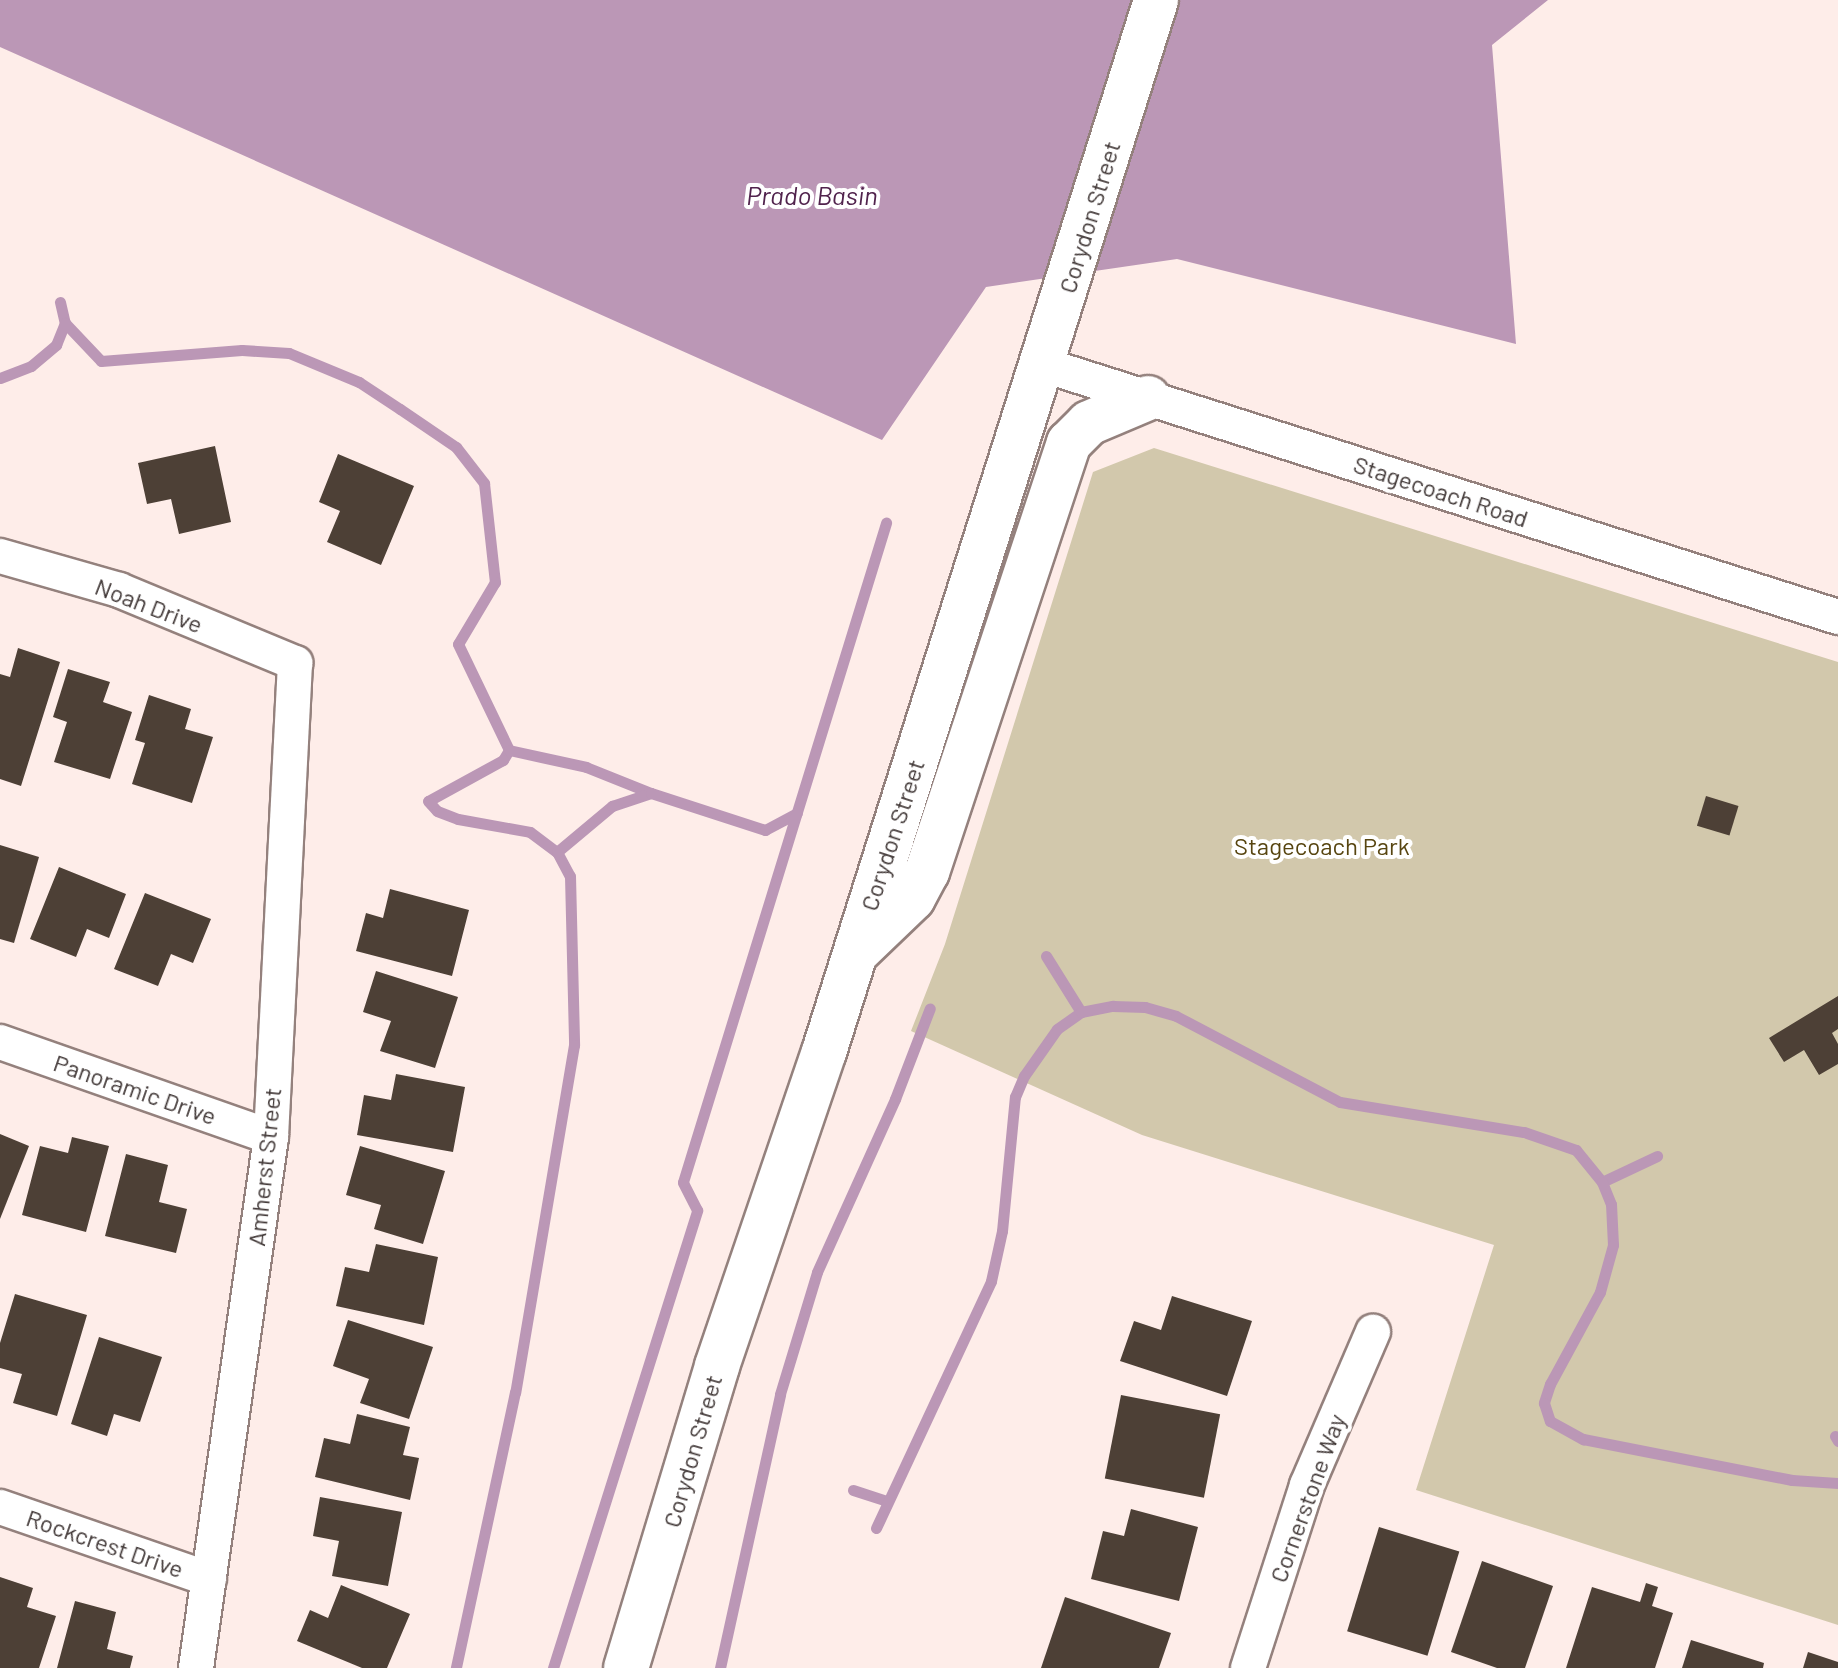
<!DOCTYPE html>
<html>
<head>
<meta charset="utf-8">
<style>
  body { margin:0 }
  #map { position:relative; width:1838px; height:1668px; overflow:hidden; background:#feede9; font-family:Barlow,sans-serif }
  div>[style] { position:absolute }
  .green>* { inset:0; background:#d2c8ac }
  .water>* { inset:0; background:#bb97b6 }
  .stream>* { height:11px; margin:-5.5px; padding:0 5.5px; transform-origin:5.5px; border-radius:5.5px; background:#bb97b6 }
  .building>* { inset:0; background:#4d4036; transform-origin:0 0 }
  .roads { filter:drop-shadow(2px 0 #94817d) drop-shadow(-2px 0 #94817d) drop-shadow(0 2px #94817d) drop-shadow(0 -2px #94817d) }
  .minor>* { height:34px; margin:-17px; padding:0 17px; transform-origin:17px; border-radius:17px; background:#fff }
  .secondary>* { height:44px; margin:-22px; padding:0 22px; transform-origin:22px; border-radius:22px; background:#fff }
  span { translate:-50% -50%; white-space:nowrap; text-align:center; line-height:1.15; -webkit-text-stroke:8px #fff; paint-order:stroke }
  .street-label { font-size:24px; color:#413837 }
  .park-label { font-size:24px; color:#574510 }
  .water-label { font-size:26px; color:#51234d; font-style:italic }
</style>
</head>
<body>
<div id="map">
  <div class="green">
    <i style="clip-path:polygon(1154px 448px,1838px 662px,1838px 1625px,1416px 1490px,1494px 1245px,1142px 1135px,911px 1031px,945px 944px,1093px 472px)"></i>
  </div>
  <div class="water">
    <i style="clip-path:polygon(0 0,1548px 0,1492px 45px,1516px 344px,1177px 259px,986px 287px,882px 440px,0 47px)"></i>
  </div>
  <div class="stream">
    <i style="left:60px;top:302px;width:22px;rotate:77deg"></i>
    <i style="left:0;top:378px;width:33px;rotate:-21deg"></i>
    <i style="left:31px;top:366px;width:33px;rotate:-40deg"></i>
    <i style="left:56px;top:345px;width:24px;rotate:-68deg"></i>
    <i style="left:65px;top:323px;width:52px;rotate:46.5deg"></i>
    <i style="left:101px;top:361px;width:141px;rotate:-4.5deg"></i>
    <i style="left:242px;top:350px;width:47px;rotate:3.7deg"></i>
    <i style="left:289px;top:353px;width:76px;rotate:22.5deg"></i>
    <i style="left:359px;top:382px;width:49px;rotate:33.4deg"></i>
    <i style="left:400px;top:409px;width:68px;rotate:34.2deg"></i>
    <i style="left:456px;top:447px;width:46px;rotate:52.1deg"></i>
    <i style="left:484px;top:483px;width:100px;rotate:83.7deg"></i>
    <i style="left:495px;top:582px;width:72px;rotate:120.8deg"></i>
    <i style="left:458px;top:644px;width:118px;rotate:64.3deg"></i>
    <i style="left:509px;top:750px;width:12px;rotate:121deg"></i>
    <i style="left:503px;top:760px;width:85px;rotate:151.3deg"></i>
    <i style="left:428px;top:801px;width:13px;rotate:48deg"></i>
    <i style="left:437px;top:811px;width:22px;rotate:21deg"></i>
    <i style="left:458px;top:819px;width:73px;rotate:10.2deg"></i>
    <i style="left:530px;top:832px;width:34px;rotate:37deg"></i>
    <i style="left:557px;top:852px;width:27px;rotate:62deg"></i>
    <i style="left:570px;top:876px;width:169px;rotate:88.6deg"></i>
    <i style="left:574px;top:1045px;width:352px;rotate:99.6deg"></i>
    <i style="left:515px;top:1392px;width:282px;rotate:102.1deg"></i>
    <i style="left:509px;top:750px;width:79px;rotate:12.4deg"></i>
    <i style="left:586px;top:767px;width:70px;rotate:21.8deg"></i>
    <i style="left:557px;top:852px;width:72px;rotate:-39.9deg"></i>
    <i style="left:612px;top:806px;width:41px;rotate:-18.4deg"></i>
    <i style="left:651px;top:793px;width:120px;rotate:18deg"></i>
    <i style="left:765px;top:830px;width:36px;rotate:-28deg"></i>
    <i style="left:1046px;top:956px;width:66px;rotate:58deg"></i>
    <i style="left:1602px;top:1182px;width:61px;rotate:-25.3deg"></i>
    <i style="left:1835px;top:1436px;width:6px;rotate:59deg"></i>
    <i style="left:853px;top:1490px;width:36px;rotate:18deg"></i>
    <i style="left:876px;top:1528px;width:272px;rotate:-65deg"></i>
    <i style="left:991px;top:1281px;width:51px;rotate:-77.6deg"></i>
    <i style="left:1002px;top:1231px;width:135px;rotate:-84.5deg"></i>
    <i style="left:1015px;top:1097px;width:23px;rotate:-67deg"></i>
    <i style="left:1024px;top:1076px;width:57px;rotate:-54.9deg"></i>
    <i style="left:1057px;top:1029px;width:29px;rotate:-35deg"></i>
    <i style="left:1081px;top:1012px;width:33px;rotate:-11deg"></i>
    <i style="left:1113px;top:1006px;width:32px;rotate:2deg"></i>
    <i style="left:1145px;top:1007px;width:32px;rotate:16deg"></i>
    <i style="left:1176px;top:1016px;width:185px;rotate:27.7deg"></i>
    <i style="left:1340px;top:1102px;width:186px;rotate:9.3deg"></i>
    <i style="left:1524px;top:1132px;width:55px;rotate:19.1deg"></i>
    <i style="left:1576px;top:1150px;width:41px;rotate:50.9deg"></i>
    <i style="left:1602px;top:1182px;width:24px;rotate:68deg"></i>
    <i style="left:1611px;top:1204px;width:41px;rotate:87.2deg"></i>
    <i style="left:1613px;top:1245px;width:49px;rotate:105.5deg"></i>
    <i style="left:1600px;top:1292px;width:105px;rotate:118.5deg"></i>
    <i style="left:1550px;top:1384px;width:20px;rotate:108deg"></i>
    <i style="left:1544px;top:1403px;width:19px;rotate:72deg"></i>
    <i style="left:1550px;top:1421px;width:38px;rotate:29deg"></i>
    <i style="left:1583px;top:1439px;width:213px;rotate:11.1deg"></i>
    <i style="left:1792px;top:1480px;width:46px;rotate:3.7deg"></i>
    <i style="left:553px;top:1668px;width:480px;rotate:-72.5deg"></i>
    <i style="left:697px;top:1210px;width:31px;rotate:-117deg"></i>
    <i style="left:683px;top:1182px;width:690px;rotate:-72.88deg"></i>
    <i style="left:720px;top:1668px;width:280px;rotate:-77.6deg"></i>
    <i style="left:780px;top:1394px;width:127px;rotate:-73.1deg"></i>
    <i style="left:817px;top:1272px;width:190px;rotate:-65.7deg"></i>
    <i style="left:895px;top:1099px;width:97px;rotate:-69deg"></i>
  </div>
  <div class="building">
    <i style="clip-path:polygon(215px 446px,231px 522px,179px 534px,171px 499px,147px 504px,138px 463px)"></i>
    <i style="clip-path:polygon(338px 454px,414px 486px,381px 565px,327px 542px,340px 511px,319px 502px)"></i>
    <i style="clip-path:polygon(18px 648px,60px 662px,21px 786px,0 779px,0 674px,10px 677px)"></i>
    <i style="clip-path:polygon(68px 669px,110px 682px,103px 702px,132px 712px,110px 779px,54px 762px,67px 722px,53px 717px)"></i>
    <i style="clip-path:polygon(149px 695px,191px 709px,185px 729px,213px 737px,192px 803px,132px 784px,145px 743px,135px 740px)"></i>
    <i style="left:1706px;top:796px;width:34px;height:31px;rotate:17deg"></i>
    <i style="clip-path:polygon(0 845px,39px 857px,14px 943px,0 939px)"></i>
    <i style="clip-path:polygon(59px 867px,126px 894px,109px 938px,87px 929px,76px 957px,30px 939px)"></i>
    <i style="clip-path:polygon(390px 889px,469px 910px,452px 976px,356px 951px,366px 913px,383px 918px)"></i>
    <i style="clip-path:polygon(145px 893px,211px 919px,193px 963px,171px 954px,158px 986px,114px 969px)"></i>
    <i style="clip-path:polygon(376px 971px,458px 997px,435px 1068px,380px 1051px,391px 1021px,363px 1012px)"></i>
    <i style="clip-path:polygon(1838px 996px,1838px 1029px,1832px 1033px,1838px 1044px,1838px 1064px,1819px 1075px,1804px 1050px,1784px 1062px,1769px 1038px)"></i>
    <i style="clip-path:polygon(396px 1074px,465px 1087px,453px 1152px,357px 1135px,364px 1095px,391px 1100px)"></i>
    <i style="clip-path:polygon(0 1134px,29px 1146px,0 1219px)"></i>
    <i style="clip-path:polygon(72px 1137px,109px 1146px,86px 1232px,22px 1215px,40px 1146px,68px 1153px)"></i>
    <i style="clip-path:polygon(360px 1146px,445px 1171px,423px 1244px,374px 1229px,381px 1205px,346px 1195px)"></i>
    <i style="clip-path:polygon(126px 1154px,168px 1165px,159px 1202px,187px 1209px,176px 1253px,105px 1236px)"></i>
    <i style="clip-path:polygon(376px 1244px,438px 1257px,424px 1325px,336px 1306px,345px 1267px,369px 1272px)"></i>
    <i style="clip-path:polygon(15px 1294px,87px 1315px,57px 1416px,13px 1403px,22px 1374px,0 1368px,0 1343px)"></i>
    <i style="clip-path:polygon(1172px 1296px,1252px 1321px,1227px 1396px,1120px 1361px,1134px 1321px,1161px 1330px)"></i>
    <i style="clip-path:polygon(348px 1320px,433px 1347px,409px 1419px,360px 1403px,369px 1379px,333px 1366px)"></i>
    <i style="clip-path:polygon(99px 1337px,162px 1357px,140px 1422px,114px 1414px,107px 1436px,71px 1424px)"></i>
    <i style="left:1121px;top:1395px;width:101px;height:85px;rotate:11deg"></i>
    <i style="clip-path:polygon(357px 1414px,410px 1427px,403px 1455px,419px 1458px,410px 1500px,315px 1477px,324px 1438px,350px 1444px)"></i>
    <i style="clip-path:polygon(320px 1497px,402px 1512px,388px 1586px,332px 1576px,339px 1541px,313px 1536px)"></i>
    <i style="clip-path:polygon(1131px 1509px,1198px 1527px,1179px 1601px,1091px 1579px,1103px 1531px,1124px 1536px)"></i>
    <i style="left:1379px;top:1527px;width:84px;height:109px;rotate:17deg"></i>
    <i style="clip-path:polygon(1482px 1561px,1553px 1586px,1525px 1668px,1497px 1668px,1451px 1652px)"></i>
    <i style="clip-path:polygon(0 1577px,33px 1588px,27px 1607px,56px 1616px,39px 1668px,0 1668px)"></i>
    <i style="clip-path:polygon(1646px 1583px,1658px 1587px,1652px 1606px,1673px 1613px,1655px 1668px,1566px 1668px,1592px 1587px,1640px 1602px)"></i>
    <i style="clip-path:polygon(341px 1585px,410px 1614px,387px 1668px,362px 1668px,297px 1641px,310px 1610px,328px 1618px)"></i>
    <i style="clip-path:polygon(1065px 1597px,1171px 1633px,1159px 1668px,1041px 1668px)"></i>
    <i style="clip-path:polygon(75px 1601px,116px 1612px,107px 1649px,133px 1656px,130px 1668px,57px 1668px)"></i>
    <i style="clip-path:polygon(1691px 1640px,1764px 1663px,1763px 1668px,1682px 1668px)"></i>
    <i style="clip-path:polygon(1808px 1652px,1838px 1662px,1838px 1668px,1803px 1668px)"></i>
  </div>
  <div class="roads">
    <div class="minor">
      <i style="left:1044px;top:365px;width:833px;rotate:17.61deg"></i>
      <i style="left:0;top:556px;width:124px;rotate:15.9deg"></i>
      <i style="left:119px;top:590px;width:191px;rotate:22.5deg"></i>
      <i style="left:295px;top:663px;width:475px;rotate:92.9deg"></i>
      <i style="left:271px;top:1137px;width:536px;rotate:98.04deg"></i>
      <i style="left:0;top:1042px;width:287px;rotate:19.3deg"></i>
      <i style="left:0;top:1507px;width:221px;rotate:19deg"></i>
      <i style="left:1248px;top:1668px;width:192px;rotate:-72.1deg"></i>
      <i style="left:1307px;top:1485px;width:167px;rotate:-66.7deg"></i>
    </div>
    <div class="secondary">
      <i style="left:858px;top:951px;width:76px;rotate:-43.9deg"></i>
      <i style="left:913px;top:898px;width:30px;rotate:-62deg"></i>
      <i style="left:927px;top:872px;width:452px;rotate:-71.7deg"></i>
      <i style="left:1069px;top:443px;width:28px;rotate:-45deg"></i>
      <i style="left:1089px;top:423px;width:64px;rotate:-23deg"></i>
      <i style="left:626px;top:1668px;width:315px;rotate:-73.2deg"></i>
      <i style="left:717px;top:1366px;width:332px;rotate:-71.2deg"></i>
      <i style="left:824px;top:1052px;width:1103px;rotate:-72.48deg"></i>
    </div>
  </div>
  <div class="street-label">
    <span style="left:1089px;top:217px;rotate:-73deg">Corydon Street</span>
    <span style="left:1441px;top:491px;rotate:18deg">Stagecoach Road</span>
    <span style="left:149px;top:605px;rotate:21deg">Noah Drive</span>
    <span style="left:892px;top:835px;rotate:-72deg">Corydon Street</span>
    <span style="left:135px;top:1089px;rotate:19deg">Panoramic Drive</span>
    <span style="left:264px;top:1167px;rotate:-84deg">Amherst Street</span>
    <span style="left:692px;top:1451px;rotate:-74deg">Corydon Street</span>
    <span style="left:1307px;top:1498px;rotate:-70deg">Cornerstone Way</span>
    <span style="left:105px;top:1543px;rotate:19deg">Rockcrest Drive</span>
  </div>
  <div class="park-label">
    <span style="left:1322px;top:846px">Stagecoach Park</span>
  </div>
  <div class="water-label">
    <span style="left:812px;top:195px">Prado Basin</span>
  </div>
</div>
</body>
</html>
